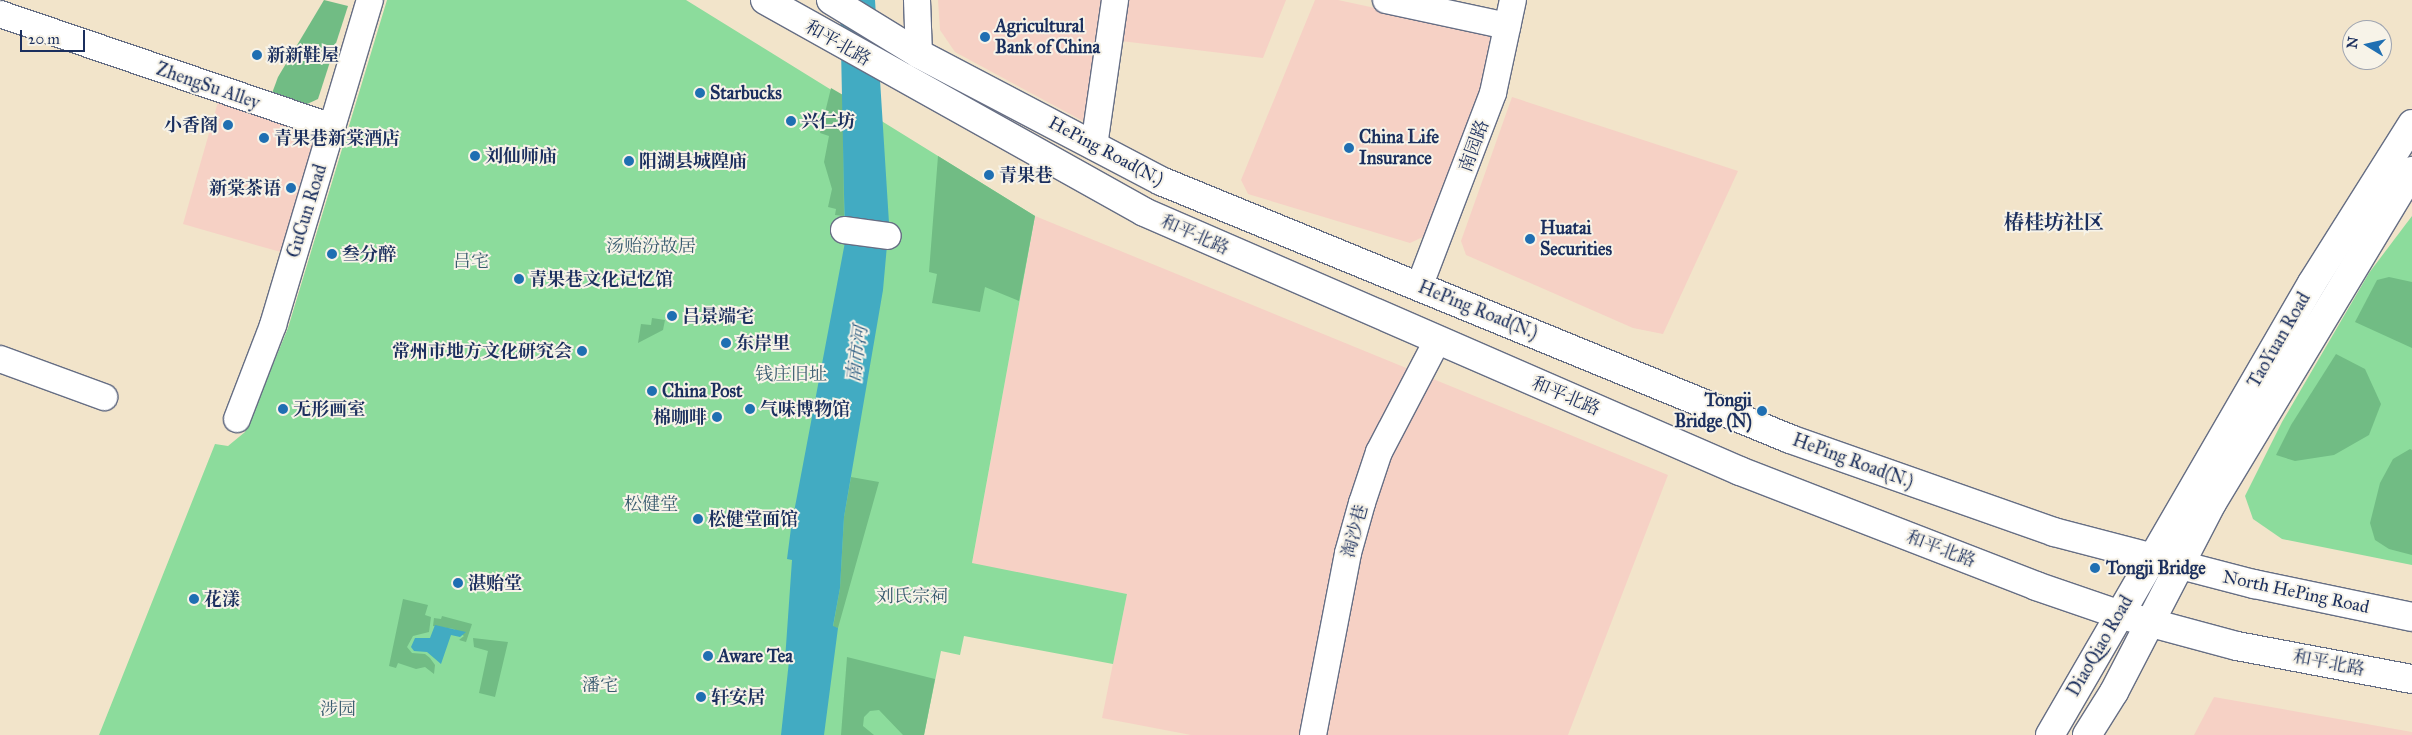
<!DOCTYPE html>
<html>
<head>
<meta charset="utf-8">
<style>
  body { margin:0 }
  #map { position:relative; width:2412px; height:735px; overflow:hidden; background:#f2e4ca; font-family:"IM FELL Great Primer","Noto Serif SC",serif }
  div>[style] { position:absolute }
  .built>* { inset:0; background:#f6d1c5; transform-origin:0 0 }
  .green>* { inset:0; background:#8cdc9c }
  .forest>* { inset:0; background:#71bc84 }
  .water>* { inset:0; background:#42abc2 }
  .roads { filter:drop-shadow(1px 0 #666e84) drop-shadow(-1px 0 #666e84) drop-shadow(0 1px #666e84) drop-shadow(0 -1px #666e84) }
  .minor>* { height:26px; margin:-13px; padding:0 13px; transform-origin:13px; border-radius:13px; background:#fff }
  .major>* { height:28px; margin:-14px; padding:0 14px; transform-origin:14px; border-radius:14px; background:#fff }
  .dots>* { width:14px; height:14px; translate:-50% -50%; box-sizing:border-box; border:2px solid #f7f3e8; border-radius:50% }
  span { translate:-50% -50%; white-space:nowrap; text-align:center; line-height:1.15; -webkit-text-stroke:4px #f7f3e8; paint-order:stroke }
  .poi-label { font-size:18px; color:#1b2f5e; font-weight:700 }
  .left { translate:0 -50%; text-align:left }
  .right { translate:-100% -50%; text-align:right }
  .street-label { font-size:18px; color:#1b2f5e }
  .park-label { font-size:18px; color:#375a6e }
  .water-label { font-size:19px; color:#295a81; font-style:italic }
  .quarter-label { font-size:20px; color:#1b2f5e; font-weight:700 }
  .north { position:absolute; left:2342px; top:20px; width:50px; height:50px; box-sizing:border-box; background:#f7f3e8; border:1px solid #9fa5b1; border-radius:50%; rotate:279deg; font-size:14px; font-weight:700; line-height:20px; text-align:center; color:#1b2f5e }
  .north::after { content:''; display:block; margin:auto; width:18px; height:22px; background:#1f6fb2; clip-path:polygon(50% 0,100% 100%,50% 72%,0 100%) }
  .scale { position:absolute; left:20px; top:30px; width:65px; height:22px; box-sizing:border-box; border:2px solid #1b2f5e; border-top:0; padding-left:6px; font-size:15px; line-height:18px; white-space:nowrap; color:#1b2f5e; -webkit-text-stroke:4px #f7f3e8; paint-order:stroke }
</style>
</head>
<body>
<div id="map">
  <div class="built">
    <i style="clip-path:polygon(938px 0,1110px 0,1094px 114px,1083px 121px,955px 52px,940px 30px)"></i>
    <i style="clip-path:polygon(1126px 0,1286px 0,1263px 58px,1121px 41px)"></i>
    <i style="clip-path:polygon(1315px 0,1338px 0,1496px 34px,1483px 92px,1425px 236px,1410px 243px,1248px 194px,1241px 180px)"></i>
    <i style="clip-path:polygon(1512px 97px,1738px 171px,1663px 334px,1633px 328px,1466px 255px,1461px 241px)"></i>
    <i style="left:218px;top:102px;width:109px;height:127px;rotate:16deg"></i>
    <i style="clip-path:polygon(1035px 216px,1668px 475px,1568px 735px,1191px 735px,1102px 718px,1127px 594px,972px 564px)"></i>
    <i style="clip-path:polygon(2214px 697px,2412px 732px,2412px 735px,2194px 735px)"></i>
  </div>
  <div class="green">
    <i style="clip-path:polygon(387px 0,686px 0,1035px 216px,972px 563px,1127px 594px,1113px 664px,964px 636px,960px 655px,941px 651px,924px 735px,99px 735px,215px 444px,228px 446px,245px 432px,288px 328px)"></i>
    <i style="clip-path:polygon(2412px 216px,2412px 565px,2282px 539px,2253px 519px,2245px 496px,2282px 422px,2369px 273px)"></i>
  </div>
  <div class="forest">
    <i style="clip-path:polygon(324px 0,348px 6px,318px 99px,305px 105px,271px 96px,278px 77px)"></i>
    <i style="clip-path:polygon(831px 88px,843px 95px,844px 216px,835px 215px,836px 209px,828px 207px,832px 189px,824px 162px,829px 136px,820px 133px)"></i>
    <i style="clip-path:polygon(938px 156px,1035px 216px,1019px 301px,985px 287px,980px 312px,932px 303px,937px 274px,929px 272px)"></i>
    <i style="clip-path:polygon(2389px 277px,2412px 282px,2412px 348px,2355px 322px,2377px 280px)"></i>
    <i style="clip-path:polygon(652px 318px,665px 320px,663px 330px,638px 343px,641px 324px,651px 325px)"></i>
    <i style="clip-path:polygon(2336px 354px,2365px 369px,2381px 404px,2369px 435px,2334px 455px,2295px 461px,2276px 455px,2291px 425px)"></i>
    <i style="clip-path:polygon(2410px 449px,2412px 450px,2412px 555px,2389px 549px,2375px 540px,2370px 523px,2380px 483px,2393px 459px)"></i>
    <i style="clip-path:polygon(851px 477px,879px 482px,838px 628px,833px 627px,840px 588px,844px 517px)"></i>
    <i style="clip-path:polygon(403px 599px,428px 605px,425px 615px,431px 617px,429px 632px,413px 636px,407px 647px,412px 653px,425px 654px,430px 658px,435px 665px,434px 674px,425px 667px,416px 669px,398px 663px,396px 668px,389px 666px)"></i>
    <i style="clip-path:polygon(442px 616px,472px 624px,466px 642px,459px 640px,464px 636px,454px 629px,433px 626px,434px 618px,441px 619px)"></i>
    <i style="clip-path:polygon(473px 638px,508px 642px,495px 697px,479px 693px,488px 651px,474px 647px)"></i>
    <i style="clip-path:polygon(847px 657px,935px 679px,924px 735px,903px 735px,879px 710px,870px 711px,864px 717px,863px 726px,874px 735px,841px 735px)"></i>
  </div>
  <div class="water">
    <i style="clip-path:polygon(840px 0,875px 0,889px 223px,883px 290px,844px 517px,840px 588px,833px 626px,838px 628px,824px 735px,781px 735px,789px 661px,785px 660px,792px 560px,787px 559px,791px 528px,845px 242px)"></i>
    <i style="clip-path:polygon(435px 625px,466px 632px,460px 637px,451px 635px,441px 664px,427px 652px,414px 651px,411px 647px,415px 638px,430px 638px)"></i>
  </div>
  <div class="roads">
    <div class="minor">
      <i style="left:917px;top:0;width:54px;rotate:87.9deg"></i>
      <i style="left:1386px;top:0;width:124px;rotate:12.1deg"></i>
      <i style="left:0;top:14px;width:351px;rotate:18.8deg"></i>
      <i style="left:1094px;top:146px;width:148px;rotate:-81.8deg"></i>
      <i style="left:844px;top:230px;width:44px;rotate:7.8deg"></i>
      <i style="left:1419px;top:287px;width:208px;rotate:-69.1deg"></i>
      <i style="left:1493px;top:93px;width:95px;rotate:-77.9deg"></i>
      <i style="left:0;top:359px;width:111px;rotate:20.1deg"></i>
      <i style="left:237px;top:419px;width:101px;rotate:-69deg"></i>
      <i style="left:273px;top:325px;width:339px;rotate:-73.4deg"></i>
      <i style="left:1313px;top:735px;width:185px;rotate:-79.1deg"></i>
      <i style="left:1348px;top:553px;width:52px;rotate:-74.4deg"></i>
      <i style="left:1362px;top:503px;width:54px;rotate:-71.6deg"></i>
      <i style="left:1379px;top:452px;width:125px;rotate:-62.4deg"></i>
    </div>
    <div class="major">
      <i style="left:765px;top:0;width:434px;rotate:29.2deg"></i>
      <i style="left:1144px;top:212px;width:650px;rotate:23.49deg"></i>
      <i style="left:1740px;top:471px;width:318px;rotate:21.2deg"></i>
      <i style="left:2036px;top:586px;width:87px;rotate:18.9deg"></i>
      <i style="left:2118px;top:614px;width:123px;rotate:15.1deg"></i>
      <i style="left:2237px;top:646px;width:178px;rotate:10.7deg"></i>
      <i style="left:831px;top:0;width:103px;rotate:31.5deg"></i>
      <i style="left:919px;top:54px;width:273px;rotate:27.7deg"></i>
      <i style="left:1161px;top:181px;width:680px;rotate:22.3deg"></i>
      <i style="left:1790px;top:439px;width:280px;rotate:19.4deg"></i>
      <i style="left:2054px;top:532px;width:207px;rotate:14.6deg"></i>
      <i style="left:2254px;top:584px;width:161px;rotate:11.8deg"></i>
      <i style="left:2050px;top:735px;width:522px;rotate:-59.9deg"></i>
      <i style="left:2312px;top:283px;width:188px;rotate:-57.8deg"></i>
      <i style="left:2087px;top:735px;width:51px;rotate:-57.9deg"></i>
      <i style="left:2114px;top:692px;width:213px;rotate:-62.6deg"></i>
      <i style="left:2212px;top:503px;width:388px;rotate:-58.9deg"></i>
    </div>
  </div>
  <div class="dots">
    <i style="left:985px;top:37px;background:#1f6fb2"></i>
    <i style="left:257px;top:55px;background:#1f6fb2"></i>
    <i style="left:700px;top:93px;background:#1f6fb2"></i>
    <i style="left:791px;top:121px;background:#1f6fb2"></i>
    <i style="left:228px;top:125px;background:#1f6fb2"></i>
    <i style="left:264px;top:138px;background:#1f6fb2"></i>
    <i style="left:1349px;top:148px;background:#1f6fb2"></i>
    <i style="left:475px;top:156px;background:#1f6fb2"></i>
    <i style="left:629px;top:161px;background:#1f6fb2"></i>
    <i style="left:989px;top:175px;background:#1f6fb2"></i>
    <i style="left:291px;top:188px;background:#1f6fb2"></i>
    <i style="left:1530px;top:239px;background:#1f6fb2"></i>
    <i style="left:332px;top:254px;background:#1f6fb2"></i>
    <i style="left:519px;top:279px;background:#1f6fb2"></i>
    <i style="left:672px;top:316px;background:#1f6fb2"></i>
    <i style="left:726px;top:343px;background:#1f6fb2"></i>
    <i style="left:582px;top:351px;background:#1f6fb2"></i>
    <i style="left:652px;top:391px;background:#1f6fb2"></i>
    <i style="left:283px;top:409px;background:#1f6fb2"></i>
    <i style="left:750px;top:409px;background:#1f6fb2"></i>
    <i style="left:1762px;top:411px;background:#1f6fb2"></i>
    <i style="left:717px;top:417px;background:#1f6fb2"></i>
    <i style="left:698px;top:519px;background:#1f6fb2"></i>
    <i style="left:2095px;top:568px;background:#1f6fb2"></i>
    <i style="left:458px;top:583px;background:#1f6fb2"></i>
    <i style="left:194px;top:599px;background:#1f6fb2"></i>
    <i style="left:708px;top:656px;background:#1f6fb2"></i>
    <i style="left:701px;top:697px;background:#1f6fb2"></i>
  </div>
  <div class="poi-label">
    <span class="left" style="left:995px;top:37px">Agricultural<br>Bank of China</span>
    <span class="left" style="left:267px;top:55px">新新鞋屋</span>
    <span class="left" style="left:710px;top:93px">Starbucks</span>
    <span class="left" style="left:801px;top:121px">兴仁坊</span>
    <span class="right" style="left:218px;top:125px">小香阁</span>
    <span class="left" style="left:274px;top:138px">青果巷新棠酒店</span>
    <span class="left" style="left:1359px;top:148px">China Life<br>Insurance</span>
    <span class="left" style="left:485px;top:156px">刘仙师庙</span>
    <span class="left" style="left:639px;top:161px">阳湖县城隍庙</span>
    <span class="left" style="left:999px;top:175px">青果巷</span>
    <span class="right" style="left:281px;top:188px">新棠茶语</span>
    <span class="left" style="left:1540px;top:239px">Huatai<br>Securities</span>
    <span class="left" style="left:342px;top:254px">叁分醉</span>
    <span class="left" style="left:529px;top:279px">青果巷文化记忆馆</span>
    <span class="left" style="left:682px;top:316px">吕景端宅</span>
    <span class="left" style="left:736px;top:343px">东岸里</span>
    <span class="right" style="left:572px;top:351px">常州市地方文化研究会</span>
    <span class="left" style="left:662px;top:391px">China Post</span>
    <span class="right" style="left:1752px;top:411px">Tongji<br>Bridge (N)</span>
    <span class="left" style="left:293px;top:409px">无形画室</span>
    <span class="left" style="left:760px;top:409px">气味博物馆</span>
    <span class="right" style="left:707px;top:417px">棉咖啡</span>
    <span class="left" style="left:708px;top:519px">松健堂面馆</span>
    <span class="left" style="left:2106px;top:568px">Tongji Bridge</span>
    <span class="left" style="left:468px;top:583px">湛贻堂</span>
    <span class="left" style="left:204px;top:599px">花漾</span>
    <span class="left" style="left:718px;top:656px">Aware Tea</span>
    <span class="left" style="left:711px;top:697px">轩安居</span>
  </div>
  <div class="street-label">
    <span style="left:838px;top:43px;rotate:30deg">和平北路</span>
    <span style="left:208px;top:86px;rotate:19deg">ZhengSu Alley</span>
    <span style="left:1474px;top:146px;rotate:-70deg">南园路</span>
    <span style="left:1106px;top:151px;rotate:28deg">HePing Road(N.)</span>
    <span style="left:307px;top:211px;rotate:-73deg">GuCun Road</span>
    <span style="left:1195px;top:235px;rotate:24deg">和平北路</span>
    <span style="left:1478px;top:310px;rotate:22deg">HePing Road(N.)</span>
    <span style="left:2279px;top:340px;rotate:-60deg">TaoYuan Road</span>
    <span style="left:1566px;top:396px;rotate:23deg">和平北路</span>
    <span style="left:1853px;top:461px;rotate:20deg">HePing Road(N.)</span>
    <span style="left:1355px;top:531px;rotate:-75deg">淘沙巷</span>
    <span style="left:1941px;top:549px;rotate:21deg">和平北路</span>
    <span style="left:2296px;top:592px;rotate:12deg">North HePing Road</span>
    <span style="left:2100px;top:646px;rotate:-60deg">DiaoQiao Road</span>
    <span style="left:2329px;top:663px;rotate:11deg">和平北路</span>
  </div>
  <div class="park-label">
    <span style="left:651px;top:246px">汤贻汾故居</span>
    <span style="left:471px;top:261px">吕宅</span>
    <span style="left:791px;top:374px">钱庄旧址</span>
    <span style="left:651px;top:504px">松健堂</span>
    <span style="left:912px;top:596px">刘氏宗祠</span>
    <span style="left:600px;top:685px">潘宅</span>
    <span style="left:338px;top:709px">涉园</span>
  </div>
  <div class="water-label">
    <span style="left:857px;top:354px;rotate:-82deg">南市河</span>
  </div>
  <div class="quarter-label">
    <span style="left:2054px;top:222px">椿桂坊社区</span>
  </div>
  <div class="north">N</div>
  <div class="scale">20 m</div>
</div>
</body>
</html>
